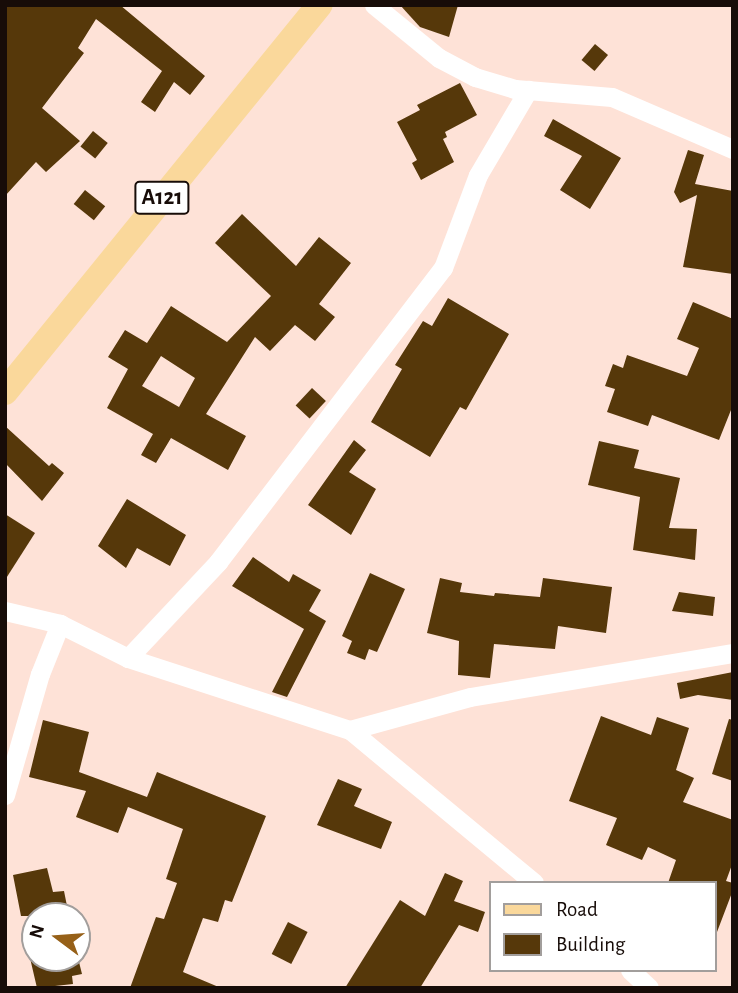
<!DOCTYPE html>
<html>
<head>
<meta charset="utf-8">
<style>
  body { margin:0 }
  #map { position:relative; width:738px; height:993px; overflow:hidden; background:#fee2d7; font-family:"Alegreya Sans",sans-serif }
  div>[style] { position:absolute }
  .building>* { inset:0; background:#56380a; transform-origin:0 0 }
  .minor>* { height:19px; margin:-9.5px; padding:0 9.5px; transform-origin:9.5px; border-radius:9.5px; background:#fff }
  .major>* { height:26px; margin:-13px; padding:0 13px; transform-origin:13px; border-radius:13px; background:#fad89b }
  span { translate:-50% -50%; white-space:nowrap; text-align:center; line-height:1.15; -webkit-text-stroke:7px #fff; paint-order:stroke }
  .shield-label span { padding:2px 5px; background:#fff; border:2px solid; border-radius:5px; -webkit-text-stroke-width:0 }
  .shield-label { font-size:23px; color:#170c08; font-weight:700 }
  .frame { position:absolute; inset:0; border:7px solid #170c08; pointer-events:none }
  .legend { position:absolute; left:489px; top:881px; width:228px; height:91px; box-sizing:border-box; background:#fff; border:2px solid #a29e9c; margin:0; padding:9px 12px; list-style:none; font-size:21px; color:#170c08 }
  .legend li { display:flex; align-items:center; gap:14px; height:35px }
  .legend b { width:35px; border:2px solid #a29e9c }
  .north { position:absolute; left:21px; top:902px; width:70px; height:70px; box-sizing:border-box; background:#fff; border:2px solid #a29e9c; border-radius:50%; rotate:286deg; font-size:19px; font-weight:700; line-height:28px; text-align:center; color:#170c08 }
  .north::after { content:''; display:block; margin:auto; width:24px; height:32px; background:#966018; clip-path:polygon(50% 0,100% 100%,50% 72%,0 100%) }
</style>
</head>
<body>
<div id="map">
  <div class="building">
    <i style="clip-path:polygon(5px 5px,120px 5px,205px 76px,190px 95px,174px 82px,155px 112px,141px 102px,162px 71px,96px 19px,78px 48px,84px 53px,42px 108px,80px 141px,46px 172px,36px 162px,5px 196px)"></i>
    <i style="clip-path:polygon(400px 5px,458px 5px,449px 37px,420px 27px)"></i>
    <i style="left:595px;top:44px;width:17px;height:21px;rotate:40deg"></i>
    <i style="clip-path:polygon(460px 83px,477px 115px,445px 132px,447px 137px,443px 139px,454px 162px,421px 180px,412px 163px,417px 160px,397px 122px,420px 110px,417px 105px)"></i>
    <i style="clip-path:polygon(553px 119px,621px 158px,590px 209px,560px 190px,582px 156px,544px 136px)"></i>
    <i style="left:93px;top:131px;width:19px;height:20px;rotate:39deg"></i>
    <i style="clip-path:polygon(688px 150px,704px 155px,695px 184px,733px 191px,733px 274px,683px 267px,697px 195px,680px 203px,674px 192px)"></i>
    <i style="left:85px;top:190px;width:26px;height:18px;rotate:39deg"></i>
    <i style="clip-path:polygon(evenodd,242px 214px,296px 266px,319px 237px,351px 263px,319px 304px,335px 317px,315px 341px,295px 325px,270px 351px,255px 337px,206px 414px,246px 436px,228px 470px,171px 438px,156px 463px,141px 455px,153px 434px,107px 408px,128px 369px,108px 357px,125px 330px,147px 343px,171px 306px,227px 342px,271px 296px,215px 243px,242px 214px,161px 356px,195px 378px,179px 407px,142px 386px,161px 356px)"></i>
    <i style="clip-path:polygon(448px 298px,509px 334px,466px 410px,460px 407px,430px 457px,371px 422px,402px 369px,395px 365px,423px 321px,432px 326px)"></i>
    <i style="clip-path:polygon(693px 302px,733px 319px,733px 405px,719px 440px,652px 415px,648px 426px,607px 412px,615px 389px,605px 386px,613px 364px,623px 368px,627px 355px,687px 376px,699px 348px,677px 339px)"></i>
    <i style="left:312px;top:388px;width:19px;height:24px;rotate:43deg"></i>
    <i style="clip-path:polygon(5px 426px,49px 466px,52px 463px,64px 473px,42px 501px,5px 463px)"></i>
    <i style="clip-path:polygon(354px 440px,366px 450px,349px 472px,376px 489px,351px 535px,308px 505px)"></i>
    <i style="clip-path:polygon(599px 441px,639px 450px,634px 468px,680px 478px,669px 528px,697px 529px,695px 560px,633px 550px,640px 497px,588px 485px)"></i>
    <i style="clip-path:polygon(127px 499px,186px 535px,170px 566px,137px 548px,126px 568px,98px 546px)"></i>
    <i style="clip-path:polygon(5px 514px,35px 533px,5px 580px)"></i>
    <i style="clip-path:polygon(253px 557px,289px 582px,293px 574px,321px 590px,309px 611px,326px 621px,287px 697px,272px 692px,304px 629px,232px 586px)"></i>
    <i style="clip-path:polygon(370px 573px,405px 589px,377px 652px,369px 649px,365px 660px,347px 653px,352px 641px,342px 636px)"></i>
    <i style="clip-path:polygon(440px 578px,462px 583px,460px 592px,494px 596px,495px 593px,540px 597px,543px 578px,612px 587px,606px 633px,558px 626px,555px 649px,494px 644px,490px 678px,458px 675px,459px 641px,427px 633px)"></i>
    <i style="clip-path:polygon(679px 592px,715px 597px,713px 616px,672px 611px)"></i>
    <i style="clip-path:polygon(733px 672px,733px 700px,698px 695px,680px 699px,677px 683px)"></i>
    <i style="clip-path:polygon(601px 716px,651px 735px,657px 717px,689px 728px,676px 770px,694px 778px,683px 802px,733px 820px,733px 862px,726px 881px,733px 883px,733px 890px,717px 932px,715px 883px,668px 883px,676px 860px,648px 847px,642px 860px,606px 845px,617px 818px,569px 801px)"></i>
    <i style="clip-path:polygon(729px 719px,733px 720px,733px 781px,712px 774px)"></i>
    <i style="clip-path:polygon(43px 720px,89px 732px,79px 772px,147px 797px,157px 772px,266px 816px,232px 902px,225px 900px,218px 922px,203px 918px,183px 972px,221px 988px,130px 988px,156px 917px,164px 919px,177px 883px,166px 879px,183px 829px,128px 807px,118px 833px,76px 817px,86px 791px,29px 777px)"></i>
    <i style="clip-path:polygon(338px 779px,362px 789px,354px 806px,392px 822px,381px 849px,317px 825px)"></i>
    <i style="clip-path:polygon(47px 868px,53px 892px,64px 891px,69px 916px,21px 916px,13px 875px)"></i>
    <i style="clip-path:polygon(445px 873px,463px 881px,454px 901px,485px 912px,478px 932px,459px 925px,420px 988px,345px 988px,400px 900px,425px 916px)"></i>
    <i style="left:288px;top:922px;width:22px;height:36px;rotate:27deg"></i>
    <i style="clip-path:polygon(30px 958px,78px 958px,82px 974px,72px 976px,73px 984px,37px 988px)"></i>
  </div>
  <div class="minor">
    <i style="left:374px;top:5px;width:84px;rotate:39.2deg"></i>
    <i style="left:439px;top:58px;width:41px;rotate:27.8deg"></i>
    <i style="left:475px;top:77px;width:42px;rotate:16.7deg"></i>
    <i style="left:515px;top:89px;width:97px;rotate:4.7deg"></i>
    <i style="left:612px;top:97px;width:132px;rotate:23.3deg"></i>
    <i style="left:5px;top:611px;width:57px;rotate:13.3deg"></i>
    <i style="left:60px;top:624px;width:76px;rotate:26.6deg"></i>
    <i style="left:128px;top:658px;width:233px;rotate:18deg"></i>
    <i style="left:350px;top:730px;width:239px;rotate:39.7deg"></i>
    <i style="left:128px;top:658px;width:132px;rotate:-46.8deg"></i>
    <i style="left:218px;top:562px;width:370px;rotate:-52.6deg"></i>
    <i style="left:443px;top:268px;width:99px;rotate:-69.4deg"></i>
    <i style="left:478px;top:175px;width:99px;rotate:-59.5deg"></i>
    <i style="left:350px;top:730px;width:124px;rotate:-15.4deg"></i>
    <i style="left:470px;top:697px;width:267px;rotate:-9.5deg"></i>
    <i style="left:5px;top:795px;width:126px;rotate:-73.9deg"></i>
    <i style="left:40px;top:674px;width:54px;rotate:-68.2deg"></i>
    <i style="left:630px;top:970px;width:26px;rotate:43deg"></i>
  </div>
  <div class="major">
    <i style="left:5px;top:392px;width:499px;rotate:-50.9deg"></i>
  </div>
  <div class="shield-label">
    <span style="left:162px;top:198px">A121</span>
  </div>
  <div class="frame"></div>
  <ul class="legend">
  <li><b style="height:9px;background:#fad89b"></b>Road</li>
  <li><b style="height:19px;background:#56380a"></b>Building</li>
  </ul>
  <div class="north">N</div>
</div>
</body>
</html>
